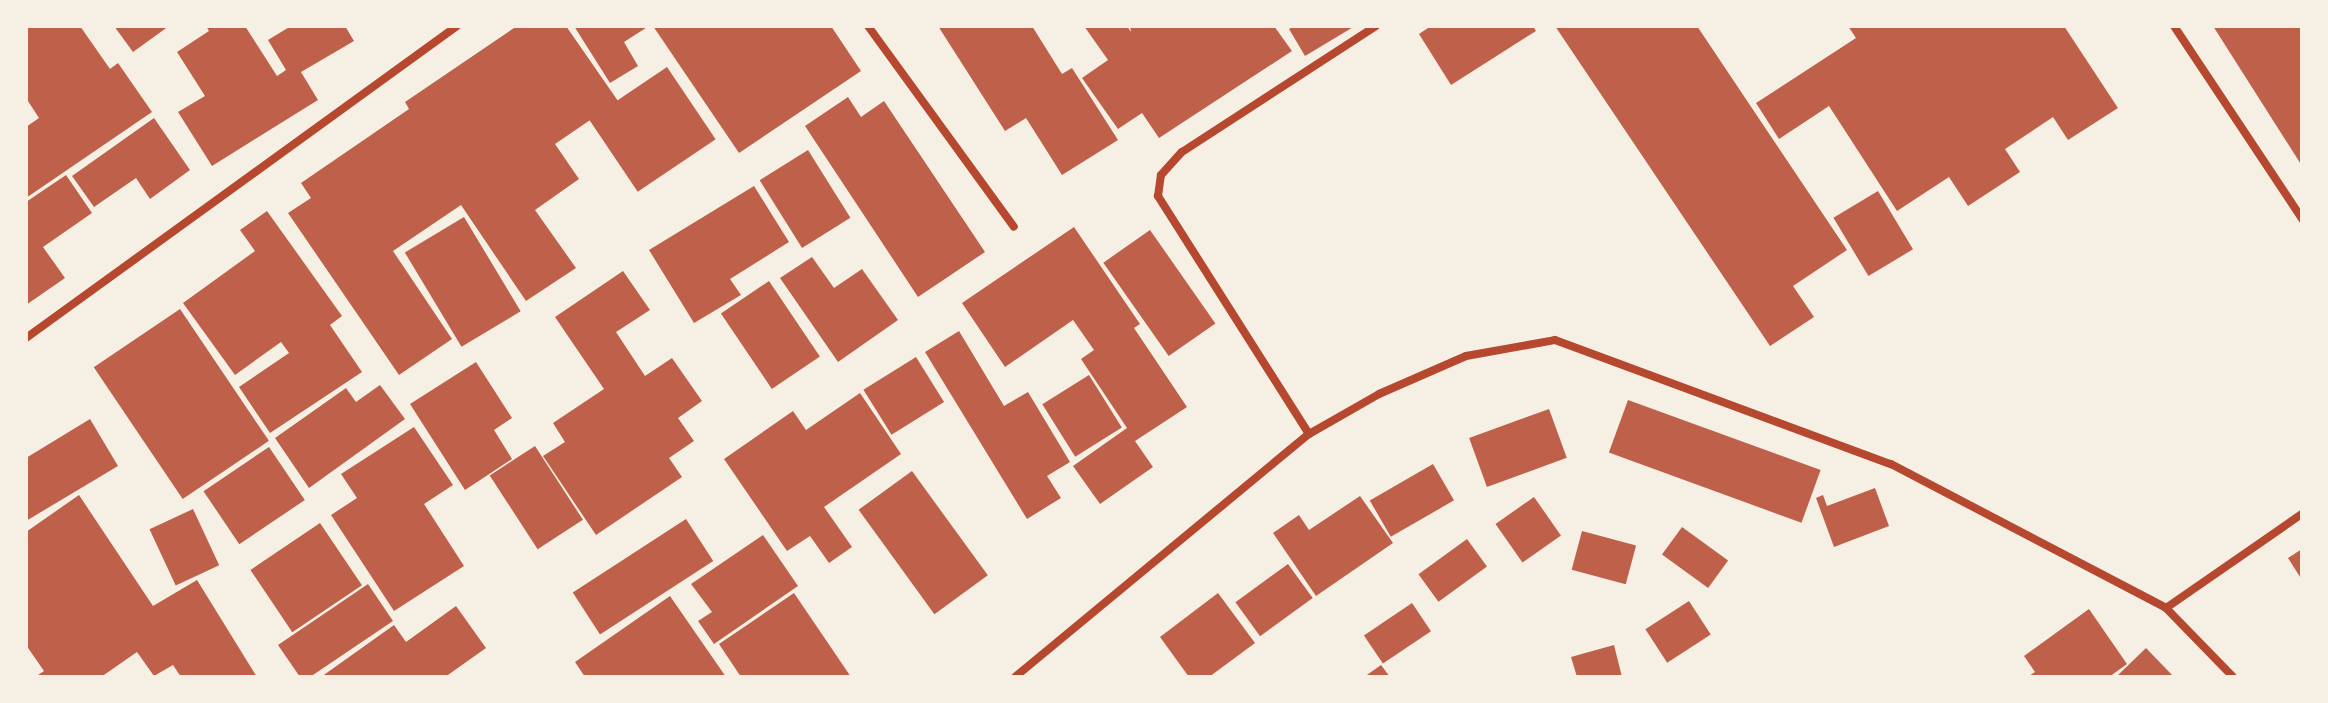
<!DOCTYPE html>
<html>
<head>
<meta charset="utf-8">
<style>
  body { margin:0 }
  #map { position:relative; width:2328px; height:703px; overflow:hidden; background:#f6efe4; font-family:"Archivo Narrow",sans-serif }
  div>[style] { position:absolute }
  .building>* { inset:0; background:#bf614a; transform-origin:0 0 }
  .minor>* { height:8px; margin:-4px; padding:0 4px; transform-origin:4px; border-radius:4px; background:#b5482f }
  span { translate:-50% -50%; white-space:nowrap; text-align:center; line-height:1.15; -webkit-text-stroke:6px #f6efe4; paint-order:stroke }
  .frame { position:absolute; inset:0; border:28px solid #f6efe4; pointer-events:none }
</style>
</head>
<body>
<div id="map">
  <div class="building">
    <i style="clip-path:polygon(26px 26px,80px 26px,110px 69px,118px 63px,152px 112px,26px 198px,26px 127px,39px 118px,26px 98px)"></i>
    <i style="clip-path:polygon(114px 26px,169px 26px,133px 52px)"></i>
    <i style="clip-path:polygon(206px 26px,245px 26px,277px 76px,286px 70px,268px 40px,291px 26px,345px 26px,354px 41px,301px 72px,318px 100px,212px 166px,178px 112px,205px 96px,177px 52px,209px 31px)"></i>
    <i style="clip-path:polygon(517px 26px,566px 26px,618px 101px,555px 144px,579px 179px,535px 210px,576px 268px,526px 301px,461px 205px,393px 251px,452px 339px,399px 375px,288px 213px,311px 198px,301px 183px,409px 109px,405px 102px)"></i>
    <i style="clip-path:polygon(574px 26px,649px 26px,624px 42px,638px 66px,610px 83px)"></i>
    <i style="clip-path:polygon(653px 26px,831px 26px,861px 71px,739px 153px)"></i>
    <i style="clip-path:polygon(938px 26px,1032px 26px,1062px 74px,1072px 68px,1118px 140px,1062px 175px,1026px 118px,1005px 131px)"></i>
    <i style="clip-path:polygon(1084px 26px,1127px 26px,1131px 32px,1130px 26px,1274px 26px,1292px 51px,1159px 138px,1142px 113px,1118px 129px,1082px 78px,1108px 60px)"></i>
    <i style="clip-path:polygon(1295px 26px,1355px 26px,1305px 56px,1289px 29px)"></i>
    <i style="clip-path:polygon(1431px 26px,1533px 26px,1536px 31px,1451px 85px,1419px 34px)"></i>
    <i style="clip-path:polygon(1555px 26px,1697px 26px,1847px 250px,1793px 286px,1814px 317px,1770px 346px)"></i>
    <i style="clip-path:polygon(1848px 26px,2064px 26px,2118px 108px,2068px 140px,2053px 117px,2005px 149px,2020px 172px,1968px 206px,1949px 177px,1897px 211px,1829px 106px,1779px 139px,1756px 103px,1856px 38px)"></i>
    <i style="clip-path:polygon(2213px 26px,2302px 26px,2302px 166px)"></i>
    <i style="left:667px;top:67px;width:87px;height:94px;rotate:56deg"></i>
    <i style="clip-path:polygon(848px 97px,861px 117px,884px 101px,985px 252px,918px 297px,805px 126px)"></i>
    <i style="clip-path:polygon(154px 118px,190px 170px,150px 199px,136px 178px,94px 207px,72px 176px)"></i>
    <i style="left:808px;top:150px;width:80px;height:57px;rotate:58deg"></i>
    <i style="clip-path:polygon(66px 175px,92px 213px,43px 247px,65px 278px,26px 305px,26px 202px)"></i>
    <i style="clip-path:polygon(754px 186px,789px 242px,730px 279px,741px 295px,694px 323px,649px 250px)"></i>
    <i style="left:1878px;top:191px;width:68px;height:52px;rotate:59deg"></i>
    <i style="clip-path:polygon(267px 211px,342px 316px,330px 325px,362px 372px,270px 433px,239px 387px,289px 353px,281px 342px,235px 375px,183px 303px,255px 251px,240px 230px)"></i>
    <i style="left:464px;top:217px;width:110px;height:69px;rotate:59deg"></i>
    <i style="clip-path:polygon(1074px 227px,1140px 324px,1134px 328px,1187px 407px,1135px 441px,1153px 467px,1100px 504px,1073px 466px,1127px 428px,1081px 359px,1094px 350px,1073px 320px,1005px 367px,962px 303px)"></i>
    <i style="left:1150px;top:230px;width:114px;height:57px;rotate:55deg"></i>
    <i style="clip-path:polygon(812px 257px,834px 288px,862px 269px,898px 320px,838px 362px,780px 278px)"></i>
    <i style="clip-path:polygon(623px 271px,650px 310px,616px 332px,645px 376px,672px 358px,702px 401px,678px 418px,694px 441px,669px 458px,682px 477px,596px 535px,543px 456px,565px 442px,553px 423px,604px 389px,555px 317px)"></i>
    <i style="left:769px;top:281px;width:91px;height:58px;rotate:56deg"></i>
    <i style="left:180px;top:309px;width:159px;height:104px;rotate:56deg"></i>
    <i style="clip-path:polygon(959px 331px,1004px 406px,1028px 392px,1070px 462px,1047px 476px,1061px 498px,1027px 519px,925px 352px)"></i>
    <i style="left:916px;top:357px;width:53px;height:62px;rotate:58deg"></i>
    <i style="clip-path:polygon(476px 362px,512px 418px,494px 430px,512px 459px,465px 490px,410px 404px)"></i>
    <i style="left:1089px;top:375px;width:62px;height:55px;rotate:58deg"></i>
    <i style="clip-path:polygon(380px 385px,405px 419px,309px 488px,275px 438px,346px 388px,356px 402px)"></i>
    <i style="clip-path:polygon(860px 393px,901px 454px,824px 507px,852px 547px,829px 563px,810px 536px,787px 551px,724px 459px,793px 411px,806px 430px)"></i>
    <i style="left:1628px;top:400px;width:205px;height:56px;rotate:20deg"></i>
    <i style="left:1549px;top:409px;width:52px;height:85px;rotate:70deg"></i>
    <i style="clip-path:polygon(90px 419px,118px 466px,26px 521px,26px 458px)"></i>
    <i style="clip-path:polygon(414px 427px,453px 485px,424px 504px,464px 566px,394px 611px,331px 515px,357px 498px,341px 474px)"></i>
    <i style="left:535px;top:446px;width:88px;height:54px;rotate:57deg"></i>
    <i style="left:269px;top:447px;width:64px;height:79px;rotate:56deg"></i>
    <i style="left:1433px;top:464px;width:42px;height:73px;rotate:60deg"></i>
    <i style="left:912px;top:471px;width:129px;height:66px;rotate:54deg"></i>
    <i style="clip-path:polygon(1875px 488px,1889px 526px,1834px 547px,1816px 498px,1823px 495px,1827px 506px)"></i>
    <i style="clip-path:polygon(79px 495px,153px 606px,197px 580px,257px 677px,181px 677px,173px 665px,154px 676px,137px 652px,101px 677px,35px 677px,44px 671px,26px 645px,26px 532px)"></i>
    <i style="clip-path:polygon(1360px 496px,1393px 543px,1316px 596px,1273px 533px,1299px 515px,1309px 530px)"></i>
    <i style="left:1534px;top:497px;width:47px;height:47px;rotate:55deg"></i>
    <i style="left:193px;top:509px;width:62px;height:48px;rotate:65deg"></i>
    <i style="left:686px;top:519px;width:50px;height:135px;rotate:57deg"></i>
    <i style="left:320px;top:523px;width:75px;height:84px;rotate:56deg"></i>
    <i style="left:1682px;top:527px;width:57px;height:34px;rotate:36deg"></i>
    <i style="left:1582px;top:531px;width:56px;height:40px;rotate:15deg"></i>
    <i style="clip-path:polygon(763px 535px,798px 586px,714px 644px,698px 621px,712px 612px,691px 584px)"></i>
    <i style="left:1467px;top:539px;width:34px;height:60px;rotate:54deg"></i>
    <i style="clip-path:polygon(2302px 549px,2302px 580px,2288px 558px)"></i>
    <i style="left:1288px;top:564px;width:42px;height:65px;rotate:54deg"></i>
    <i style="clip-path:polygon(368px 584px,393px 621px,310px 677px,300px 677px,278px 645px)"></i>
    <i style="clip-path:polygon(794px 593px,851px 677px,741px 677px,719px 644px)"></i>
    <i style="clip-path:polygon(1218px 593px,1255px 643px,1209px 677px,1189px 677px,1160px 637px)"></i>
    <i style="clip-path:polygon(670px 596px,726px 677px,585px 677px,575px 662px)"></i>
    <i style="left:1689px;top:601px;width:40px;height:52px;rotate:57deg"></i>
    <i style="left:1412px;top:603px;width:34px;height:58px;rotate:56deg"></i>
    <i style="clip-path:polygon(456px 606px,486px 648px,445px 677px,321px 677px,394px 625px,406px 642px)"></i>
    <i style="clip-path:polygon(2089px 609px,2127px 664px,2109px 677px,2027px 677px,2035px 672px,2024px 656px)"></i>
    <i style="clip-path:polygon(1614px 645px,1622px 677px,1577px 677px,1571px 657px)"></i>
    <i style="clip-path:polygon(2146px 648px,2174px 677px,2116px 677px)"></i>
    <i style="clip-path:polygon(1381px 665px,1390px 677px,1364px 677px)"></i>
  </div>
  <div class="minor">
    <i style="left:868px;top:26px;width:248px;rotate:54deg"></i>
    <i style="left:2174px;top:26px;width:232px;rotate:56.4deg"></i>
    <i style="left:26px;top:338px;width:532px;rotate:-35.9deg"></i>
    <i style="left:1309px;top:434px;width:282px;rotate:-122.4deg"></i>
    <i style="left:1158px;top:196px;width:21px;rotate:-82deg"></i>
    <i style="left:1161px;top:175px;width:31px;rotate:-48deg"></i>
    <i style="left:1182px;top:152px;width:231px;rotate:-33deg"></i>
    <i style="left:2166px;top:608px;width:165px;rotate:-34.7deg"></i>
    <i style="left:1015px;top:677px;width:381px;rotate:-39.6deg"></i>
    <i style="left:1309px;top:434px;width:81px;rotate:-29.7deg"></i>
    <i style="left:1379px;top:394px;width:95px;rotate:-23.6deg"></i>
    <i style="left:1466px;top:356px;width:90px;rotate:-10.2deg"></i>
    <i style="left:1555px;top:340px;width:358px;rotate:20.3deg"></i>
    <i style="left:1891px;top:464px;width:310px;rotate:27.6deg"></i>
    <i style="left:2166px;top:608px;width:96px;rotate:45.8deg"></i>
  </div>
  <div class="frame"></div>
</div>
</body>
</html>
